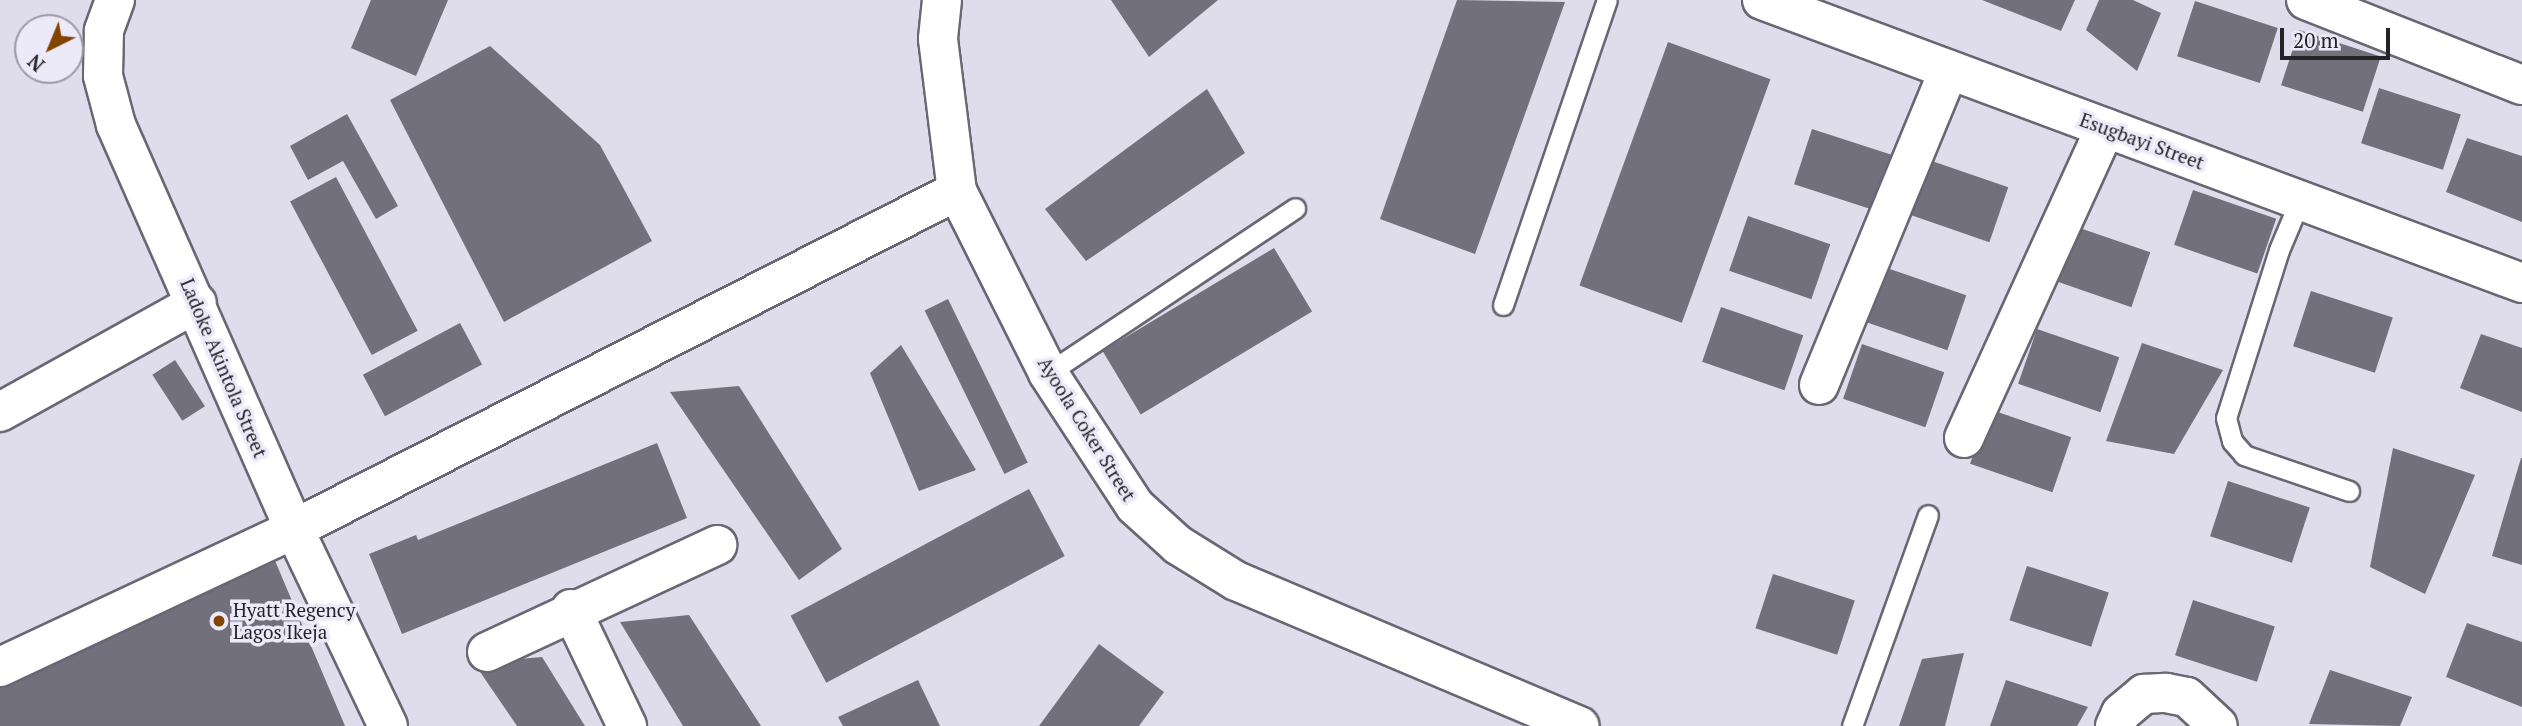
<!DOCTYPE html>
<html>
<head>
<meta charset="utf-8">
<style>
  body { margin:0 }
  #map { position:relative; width:2522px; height:726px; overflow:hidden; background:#dfddeb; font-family:"PT Serif",serif }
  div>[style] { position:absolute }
  .building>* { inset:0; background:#71707c; transform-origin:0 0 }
  .roads { filter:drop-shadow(2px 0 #686773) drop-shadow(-2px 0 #686773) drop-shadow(0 2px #686773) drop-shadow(0 -2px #686773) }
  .service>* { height:19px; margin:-9.5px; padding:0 9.5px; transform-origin:9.5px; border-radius:9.5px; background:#fff }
  .minor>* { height:38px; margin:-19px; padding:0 19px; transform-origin:19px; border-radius:19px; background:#fff }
  .dots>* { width:19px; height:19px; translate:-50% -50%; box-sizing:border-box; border:4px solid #eceaf9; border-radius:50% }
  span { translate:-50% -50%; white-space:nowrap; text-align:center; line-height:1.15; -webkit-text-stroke:7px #eceaf9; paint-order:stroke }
  .street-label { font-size:19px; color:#242328 }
  .poi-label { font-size:19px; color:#242328 }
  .left { translate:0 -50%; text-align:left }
  .north { position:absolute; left:14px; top:14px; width:70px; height:70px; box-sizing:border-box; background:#eceaf9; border:2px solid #9c9aa5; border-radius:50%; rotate:223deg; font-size:19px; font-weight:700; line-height:28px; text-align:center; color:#242328 }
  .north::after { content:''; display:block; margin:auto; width:24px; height:32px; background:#814401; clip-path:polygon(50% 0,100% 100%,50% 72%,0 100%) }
  .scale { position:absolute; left:2280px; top:28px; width:110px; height:32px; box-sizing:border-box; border:4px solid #242328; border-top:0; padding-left:9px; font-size:21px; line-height:24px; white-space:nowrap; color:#242328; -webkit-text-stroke:5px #eceaf9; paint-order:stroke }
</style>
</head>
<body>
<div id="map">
  <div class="building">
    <i style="clip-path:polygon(371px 0,448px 0,416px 76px,351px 48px)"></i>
    <i style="clip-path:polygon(1111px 0,1218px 0,1149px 57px)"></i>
    <i style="clip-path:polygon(1457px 0,1565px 2px,1475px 254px,1380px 219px)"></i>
    <i style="clip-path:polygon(1982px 0,2075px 0,2061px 31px)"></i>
    <i style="clip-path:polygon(2099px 0,2133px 0,2161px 13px,2137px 71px,2086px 30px)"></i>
    <i style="left:2195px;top:1px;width:87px;height:58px;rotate:18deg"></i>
    <i style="left:2299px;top:30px;width:86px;height:58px;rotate:18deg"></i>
    <i style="left:1668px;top:42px;width:109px;height:259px;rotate:20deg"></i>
    <i style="clip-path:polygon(490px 46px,600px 145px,652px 241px,504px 322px,390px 100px)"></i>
    <i style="left:2379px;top:88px;width:86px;height:58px;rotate:18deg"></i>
    <i style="clip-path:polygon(1207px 89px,1245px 153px,1086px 261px,1045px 209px)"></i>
    <i style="clip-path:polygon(347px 114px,398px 206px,376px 219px,343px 161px,308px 180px,290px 146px)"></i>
    <i style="left:1812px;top:129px;width:86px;height:58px;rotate:18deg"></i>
    <i style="clip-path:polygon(2467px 138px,2522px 156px,2522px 222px,2446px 192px)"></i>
    <i style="left:1926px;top:159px;width:87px;height:58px;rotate:19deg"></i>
    <i style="left:336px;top:177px;width:174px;height:52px;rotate:62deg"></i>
    <i style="left:2193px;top:190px;width:88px;height:58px;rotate:19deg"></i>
    <i style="left:1748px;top:216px;width:87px;height:58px;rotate:19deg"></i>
    <i style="left:2068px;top:224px;width:87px;height:58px;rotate:19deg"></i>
    <i style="left:1274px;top:248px;width:74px;height:200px;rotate:59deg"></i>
    <i style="left:1884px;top:267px;width:87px;height:58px;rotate:19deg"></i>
    <i style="left:2311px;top:291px;width:86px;height:58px;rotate:18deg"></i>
    <i style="left:948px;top:299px;width:182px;height:26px;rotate:64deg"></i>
    <i style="left:1721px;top:307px;width:87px;height:58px;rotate:19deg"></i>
    <i style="left:460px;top:323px;width:47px;height:110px;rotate:62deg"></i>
    <i style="left:2037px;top:329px;width:87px;height:58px;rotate:19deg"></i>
    <i style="clip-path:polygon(2481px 334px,2522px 348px,2522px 412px,2460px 388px)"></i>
    <i style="clip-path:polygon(2142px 343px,2223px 370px,2174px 454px,2106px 441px)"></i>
    <i style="left:1862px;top:344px;width:87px;height:58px;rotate:19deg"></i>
    <i style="clip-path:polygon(901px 345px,976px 470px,919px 491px,870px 373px)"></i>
    <i style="left:175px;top:360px;width:55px;height:27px;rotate:57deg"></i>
    <i style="clip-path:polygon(739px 386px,842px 549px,799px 580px,670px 392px)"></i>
    <i style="left:1989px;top:409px;width:87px;height:58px;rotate:19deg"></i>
    <i style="clip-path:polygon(657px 443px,687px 518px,402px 634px,369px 554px,416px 535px,418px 540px)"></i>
    <i style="clip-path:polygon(2393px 448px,2475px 475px,2425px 594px,2370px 567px)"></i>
    <i style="clip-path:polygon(2521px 458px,2522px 458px,2522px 565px,2492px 556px)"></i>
    <i style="left:2228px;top:481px;width:86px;height:58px;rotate:18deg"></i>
    <i style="left:1029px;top:489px;width:76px;height:270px;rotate:62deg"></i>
    <i style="clip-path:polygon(273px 556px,345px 726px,0 726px,0 686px)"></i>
    <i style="left:2027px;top:566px;width:86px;height:57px;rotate:18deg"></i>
    <i style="left:1773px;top:574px;width:86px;height:57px;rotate:18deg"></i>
    <i style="left:2193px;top:600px;width:86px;height:58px;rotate:18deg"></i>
    <i style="clip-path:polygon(689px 615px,761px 726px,683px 726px,620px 622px)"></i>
    <i style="clip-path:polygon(2467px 623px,2522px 642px,2522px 707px,2446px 677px)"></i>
    <i style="clip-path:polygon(1099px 644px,1164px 692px,1139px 726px,1039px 726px)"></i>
    <i style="clip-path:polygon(1964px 653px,1945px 726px,1899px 726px,1922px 659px)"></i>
    <i style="clip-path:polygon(542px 657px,585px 726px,517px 726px,474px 663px)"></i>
    <i style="clip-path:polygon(2330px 670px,2412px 697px,2400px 726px,2309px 724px)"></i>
    <i style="clip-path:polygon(918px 680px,940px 726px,843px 726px,838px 717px)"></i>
    <i style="clip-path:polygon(2006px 680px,2088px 707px,2077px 726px,1990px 726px)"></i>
  </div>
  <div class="roads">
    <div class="service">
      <i style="left:2300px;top:200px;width:54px;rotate:112.8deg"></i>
      <i style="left:2279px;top:250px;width:176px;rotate:107.5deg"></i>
      <i style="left:2226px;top:418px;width:24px;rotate:75deg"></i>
      <i style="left:2232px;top:441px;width:18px;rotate:49deg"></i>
      <i style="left:2244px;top:455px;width:111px;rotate:18.9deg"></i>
      <i style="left:1503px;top:305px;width:322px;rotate:-71.2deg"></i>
      <i style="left:1048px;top:373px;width:297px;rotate:-33.7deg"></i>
      <i style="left:1852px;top:726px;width:224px;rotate:-70.2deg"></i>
    </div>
    <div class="minor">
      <i style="left:115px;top:0;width:33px;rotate:110deg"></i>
      <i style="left:104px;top:31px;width:45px;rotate:91.3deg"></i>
      <i style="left:103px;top:76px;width:51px;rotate:75.1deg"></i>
      <i style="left:116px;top:125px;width:441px;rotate:66.2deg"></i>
      <i style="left:294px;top:529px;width:218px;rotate:64.5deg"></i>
      <i style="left:942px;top:0;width:39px;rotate:96deg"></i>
      <i style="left:938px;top:39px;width:153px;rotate:82.9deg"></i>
      <i style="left:957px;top:191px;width:203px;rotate:63.4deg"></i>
      <i style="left:1048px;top:373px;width:159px;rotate:56.8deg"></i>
      <i style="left:1135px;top:506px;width:58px;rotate:42.2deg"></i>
      <i style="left:1178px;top:545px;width:68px;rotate:31.8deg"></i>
      <i style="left:1236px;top:581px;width:373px;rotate:22.9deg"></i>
      <i style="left:1762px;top:0;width:811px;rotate:20.42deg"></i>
      <i style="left:2306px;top:0;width:232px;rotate:21.5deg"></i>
      <i style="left:1819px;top:385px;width:341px;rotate:-67.6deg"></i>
      <i style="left:0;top:412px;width:225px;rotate:-29deg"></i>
      <i style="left:1964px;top:438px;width:341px;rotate:-65.5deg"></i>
      <i style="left:571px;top:609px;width:130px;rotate:64.4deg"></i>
      <i style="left:487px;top:652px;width:254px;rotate:-24.9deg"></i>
      <i style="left:0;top:667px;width:325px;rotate:-25.1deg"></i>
      <i style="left:294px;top:529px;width:744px;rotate:-27.01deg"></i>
      <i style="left:2115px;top:726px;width:14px;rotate:-65deg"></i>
      <i style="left:2121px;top:713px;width:30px;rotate:-40deg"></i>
      <i style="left:2144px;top:694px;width:22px;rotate:-3deg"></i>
      <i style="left:2166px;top:693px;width:21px;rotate:11deg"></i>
      <i style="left:2187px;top:697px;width:42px;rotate:43.1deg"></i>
    </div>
  </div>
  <div class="dots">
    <i style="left:219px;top:621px;background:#814401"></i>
  </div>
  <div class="street-label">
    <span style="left:2142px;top:141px;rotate:20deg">Esugbayi Street</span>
    <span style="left:224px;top:368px;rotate:67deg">Ladoke Akintola Street</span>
    <span style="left:1087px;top:429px;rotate:58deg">Ayoola Coker Street</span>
  </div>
  <div class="poi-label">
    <span class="left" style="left:233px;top:621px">Hyatt Regency<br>Lagos Ikeja</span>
  </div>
  <div class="north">N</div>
  <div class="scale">20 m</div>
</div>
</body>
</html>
